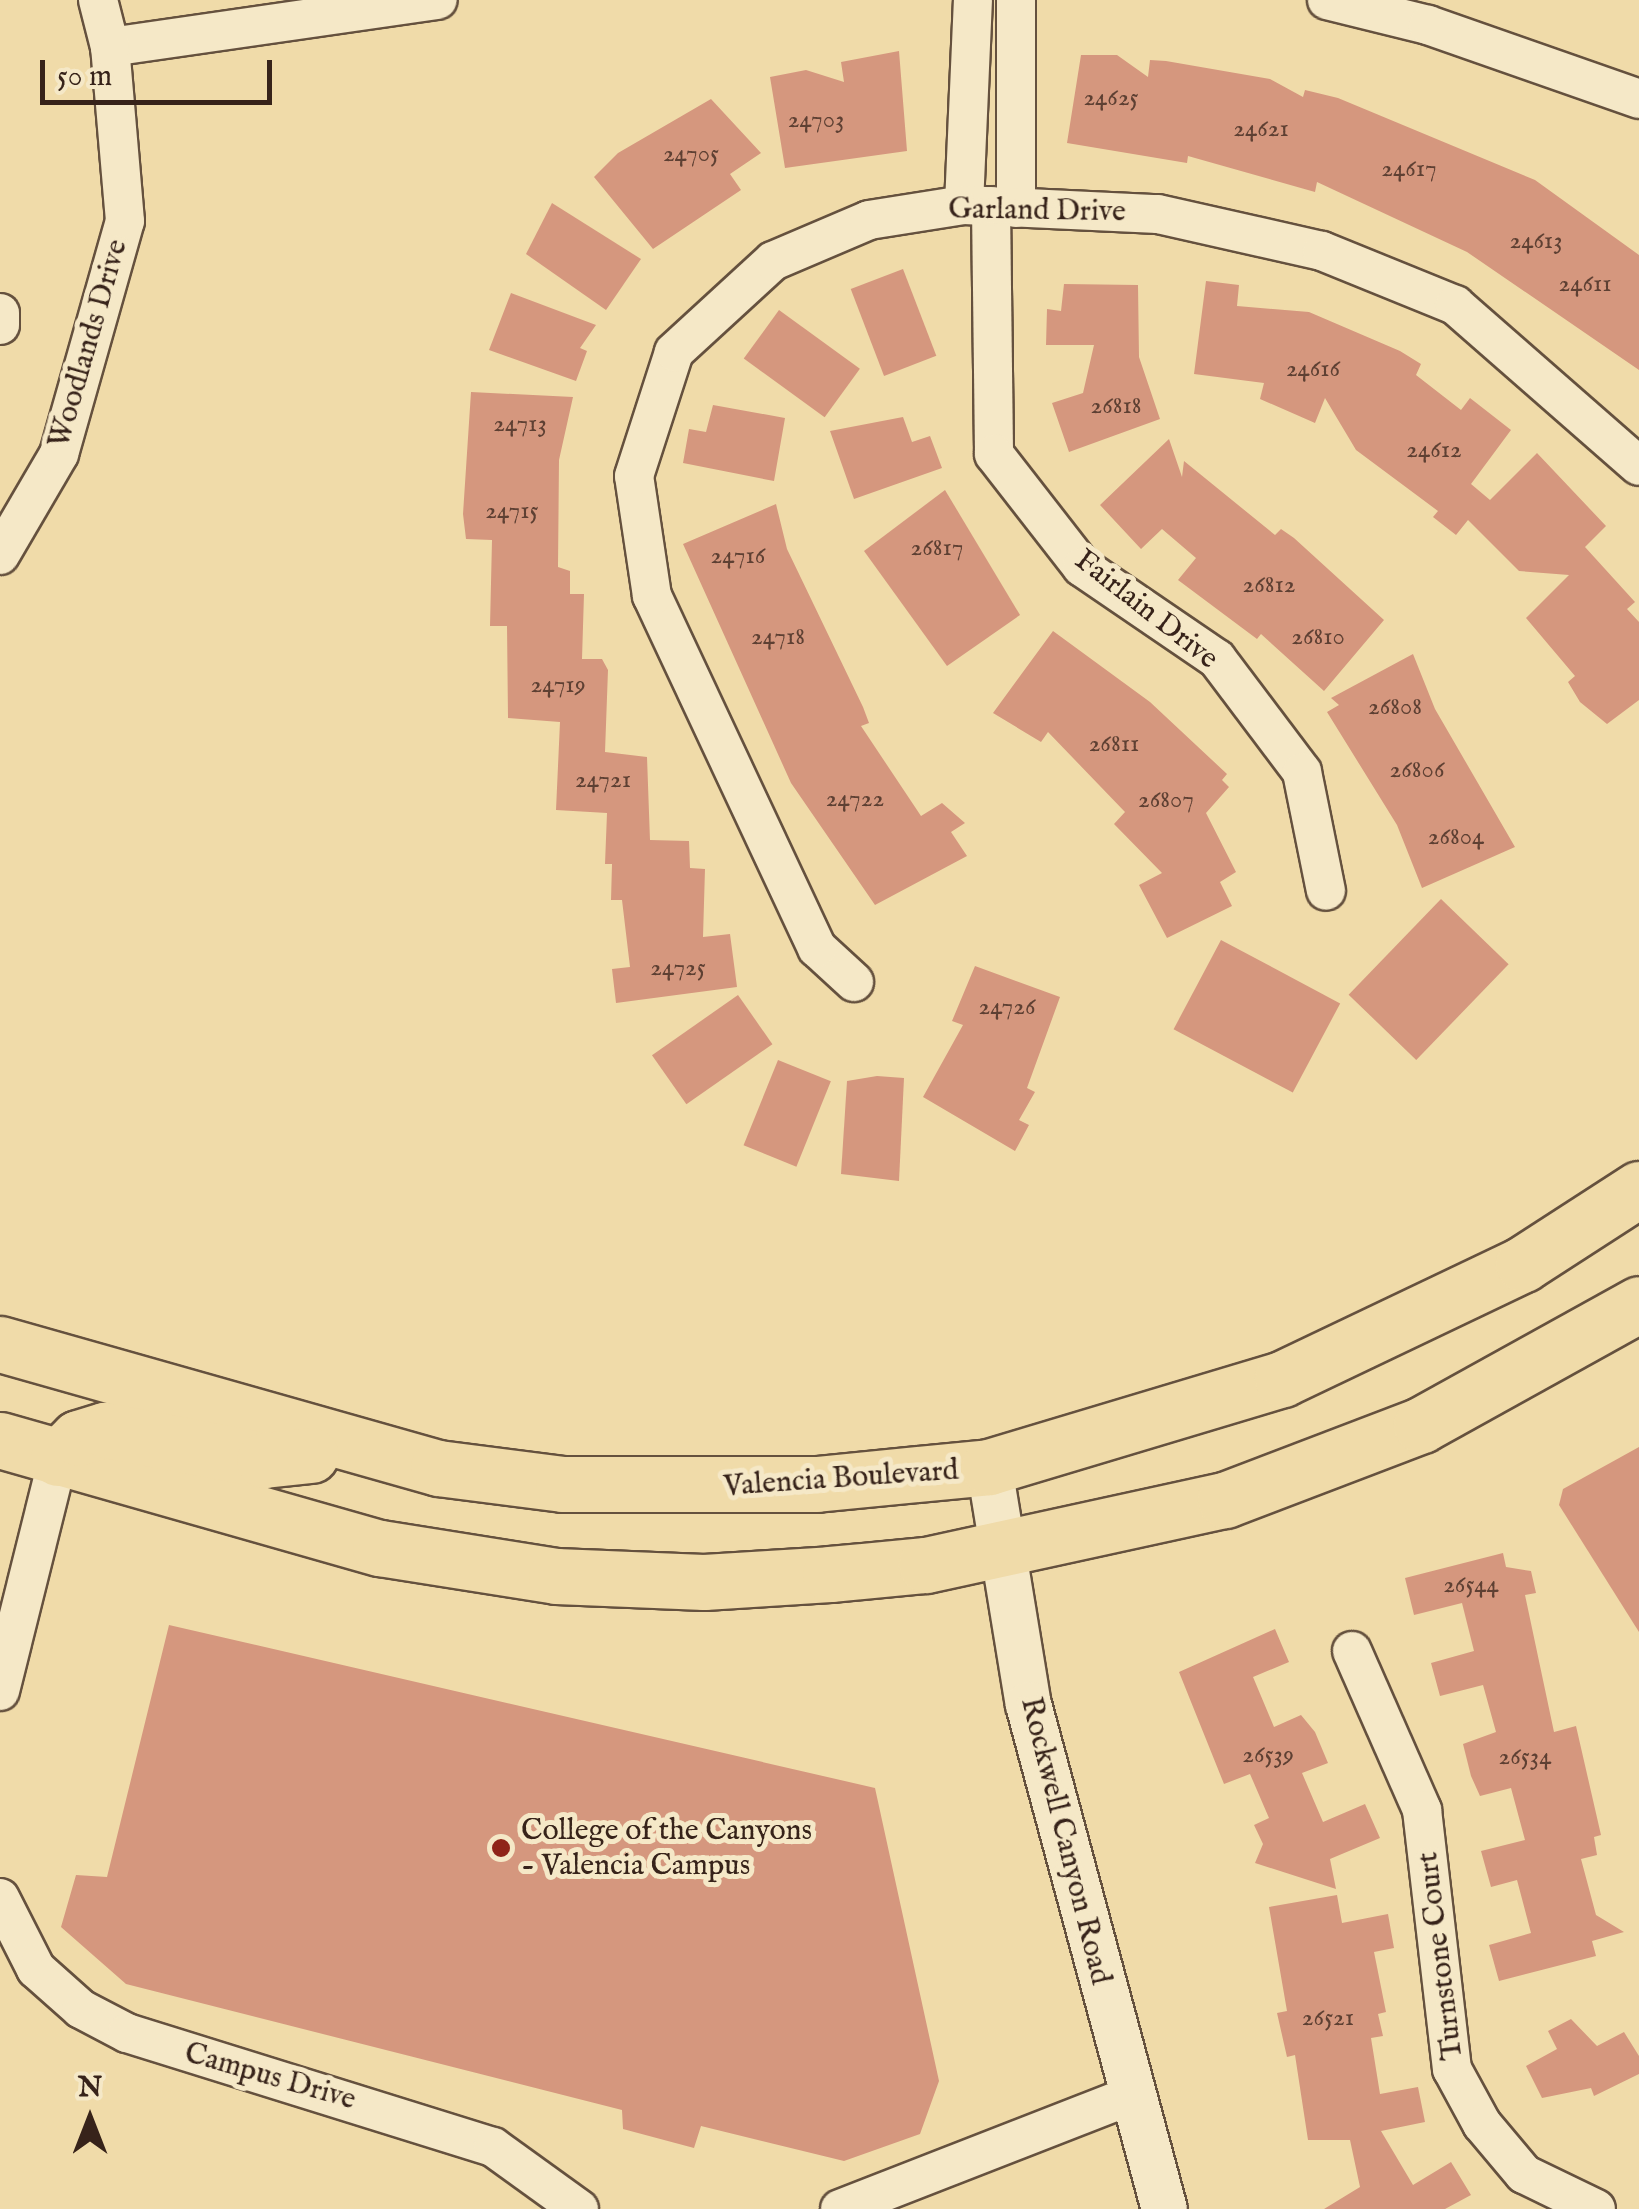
<!DOCTYPE html>
<html>
<head>
<meta charset="utf-8">
<style>
  body { margin:0 }
  #map { position:relative; width:1639px; height:2209px; overflow:hidden; background:#f0dba9; font-family:"IM FELL English",serif }
  div>[style] { position:absolute }
  .building>* { inset:0; background:#d5977e; transform-origin:0 0 }
  .roads { filter:drop-shadow(2px 0 #65513e) drop-shadow(-2px 0 #65513e) drop-shadow(0 2px #65513e) drop-shadow(0 -2px #65513e) }
  .minor>* { height:38px; margin:-19px; padding:0 19px; transform-origin:19px; border-radius:19px; background:#f5e8c7 }
  .tertiary>* { height:45px; margin:-22.5px; padding:0 22.5px; transform-origin:22.5px; border-radius:22.5px; background:#f5e8c7 }
  .primary>* { height:55px; margin:-27.5px; padding:0 27.5px; transform-origin:27.5px; border-radius:27.5px; background:#f0dba9 }
  .dots>* { width:28px; height:28px; translate:-50% -50%; box-sizing:border-box; border:5px solid #f5e8c7; border-radius:50% }
  span { translate:-50% -50%; white-space:nowrap; text-align:center; line-height:1.15; -webkit-text-stroke:10px #f5e8c7; paint-order:stroke }
  .number-label { font-size:25px; color:#5e4033 }
  .number-label span { -webkit-text-stroke-width:0 }
  .street-label { font-size:30px; color:#37231a }
  .poi-label { font-size:30px; color:#37231a }
  .left { translate:0 -50%; text-align:left }
  .north { position:absolute; left:40px; top:2069px; width:100px; height:100px; -webkit-text-stroke:8px #f5e8c7; paint-order:stroke; rotate:0deg; font-size:28px; font-weight:700; line-height:40px; text-align:center; color:#37231a }
  .north::after { content:''; display:block; margin:auto; width:35px; height:45px; background:#37231a; clip-path:polygon(50% 0,100% 100%,50% 72%,0 100%) }
  .scale { position:absolute; left:40px; top:60px; width:232px; height:45px; box-sizing:border-box; border:5px solid #37231a; border-top:0; padding-left:12px; font-size:30px; line-height:35px; white-space:nowrap; color:#37231a; -webkit-text-stroke:8px #f5e8c7; paint-order:stroke }
</style>
</head>
<body>
<div id="map">
  <div class="building">
    <i style="clip-path:polygon(899px 51px,907px 151px,785px 168px,770px 77px,806px 70px,844px 82px,841px 62px)"></i>
    <i style="clip-path:polygon(1081px 55px,1117px 55px,1148px 77px,1150px 60px,1166px 61px,1270px 79px,1303px 97px,1305px 90px,1338px 98px,1535px 180px,1639px 255px,1639px 370px,1467px 252px,1317px 182px,1315px 192px,1188px 156px,1187px 163px,1067px 143px)"></i>
    <i style="clip-path:polygon(711px 99px,761px 153px,730px 174px,741px 190px,653px 249px,594px 177px,618px 153px)"></i>
    <i style="clip-path:polygon(552px 203px,641px 259px,606px 310px,526px 254px)"></i>
    <i style="left:903px;top:269px;width:93px;height:56px;rotate:69deg"></i>
    <i style="clip-path:polygon(1206px 281px,1239px 285px,1237px 306px,1309px 312px,1400px 351px,1421px 364px,1416px 375px,1461px 410px,1470px 398px,1511px 430px,1471px 484px,1490px 500px,1537px 453px,1606px 526px,1585px 547px,1635px 602px,1627px 609px,1639px 622px,1639px 700px,1607px 724px,1580px 702px,1568px 682px,1575px 676px,1526px 618px,1569px 575px,1519px 571px,1468px 520px,1456px 535px,1433px 517px,1438px 511px,1356px 450px,1325px 398px,1315px 423px,1260px 399px,1264px 383px,1194px 374px)"></i>
    <i style="clip-path:polygon(1064px 284px,1138px 285px,1139px 357px,1160px 419px,1069px 452px,1052px 403px,1083px 393px,1094px 345px,1046px 345px,1047px 309px,1061px 311px)"></i>
    <i style="clip-path:polygon(511px 293px,596px 325px,580px 348px,587px 351px,576px 381px,489px 350px)"></i>
    <i style="left:779px;top:310px;width:100px;height:60px;rotate:36deg"></i>
    <i style="clip-path:polygon(471px 392px,573px 397px,559px 460px,558px 567px,570px 571px,570px 594px,584px 594px,582px 659px,602px 659px,608px 670px,605px 752px,647px 757px,650px 840px,689px 841px,690px 868px,705px 869px,703px 937px,730px 934px,737px 987px,616px 1003px,612px 969px,630px 967px,622px 900px,611px 900px,612px 864px,605px 864px,607px 813px,556px 810px,560px 722px,508px 718px,507px 626px,490px 626px,492px 540px,466px 539px,463px 514px)"></i>
    <i style="clip-path:polygon(713px 405px,785px 418px,774px 481px,683px 463px,689px 429px,706px 432px)"></i>
    <i style="clip-path:polygon(903px 417px,912px 442px,930px 436px,942px 468px,854px 499px,830px 431px)"></i>
    <i style="clip-path:polygon(1169px 439px,1182px 477px,1184px 461px,1275px 535px,1281px 529px,1294px 538px,1384px 620px,1324px 691px,1261px 634px,1257px 639px,1178px 580px,1196px 558px,1162px 529px,1141px 549px,1100px 505px)"></i>
    <i style="clip-path:polygon(945px 490px,1020px 615px,947px 666px,864px 551px)"></i>
    <i style="clip-path:polygon(776px 504px,787px 549px,863px 707px,869px 723px,861px 726px,921px 816px,942px 803px,965px 823px,951px 832px,967px 856px,875px 905px,791px 783px,683px 544px)"></i>
    <i style="clip-path:polygon(1053px 631px,1150px 702px,1227px 774px,1222px 780px,1229px 787px,1206px 813px,1236px 872px,1220px 882px,1232px 906px,1167px 938px,1139px 885px,1162px 873px,1114px 824px,1125px 812px,1048px 732px,1041px 742px,993px 713px)"></i>
    <i style="clip-path:polygon(1413px 654px,1435px 709px,1515px 847px,1422px 888px,1397px 825px,1327px 712px,1339px 705px,1331px 698px)"></i>
    <i style="left:1441px;top:899px;width:94px;height:133px;rotate:44deg"></i>
    <i style="left:1221px;top:940px;width:135px;height:101px;rotate:28deg"></i>
    <i style="clip-path:polygon(975px 966px,1060px 997px,1027px 1088px,1035px 1092px,1019px 1120px,1029px 1125px,1015px 1151px,923px 1097px,963px 1025px,952px 1021px)"></i>
    <i style="left:738px;top:995px;width:60px;height:105px;rotate:55deg"></i>
    <i style="left:778px;top:1060px;width:57px;height:92px;rotate:22deg"></i>
    <i style="clip-path:polygon(877px 1076px,904px 1078px,899px 1181px,841px 1174px,847px 1081px)"></i>
    <i style="clip-path:polygon(1639px 1447px,1639px 1632px,1559px 1505px,1563px 1489px)"></i>
    <i style="clip-path:polygon(1503px 1553px,1506px 1567px,1531px 1571px,1536px 1593px,1525px 1595px,1554px 1732px,1576px 1726px,1601px 1835px,1594px 1837px,1597px 1855px,1581px 1859px,1596px 1915px,1624px 1932px,1592px 1941px,1596px 1956px,1499px 1981px,1489px 1945px,1531px 1933px,1517px 1880px,1491px 1887px,1481px 1851px,1525px 1840px,1511px 1788px,1480px 1796px,1471px 1776px,1463px 1744px,1496px 1732px,1483px 1685px,1440px 1696px,1431px 1663px,1474px 1651px,1462px 1603px,1414px 1615px,1405px 1578px)"></i>
    <i style="clip-path:polygon(169px 1625px,875px 1788px,939px 2081px,920px 2134px,844px 2161px,701px 2126px,694px 2148px,623px 2129px,622px 2110px,126px 1984px,61px 1927px,76px 1875px,107px 1877px)"></i>
    <i style="clip-path:polygon(1275px 1629px,1289px 1662px,1253px 1677px,1274px 1727px,1301px 1715px,1315px 1732px,1328px 1763px,1302px 1773px,1323px 1822px,1365px 1804px,1380px 1838px,1330px 1859px,1336px 1889px,1255px 1863px,1263px 1844px,1254px 1825px,1269px 1818px,1250px 1774px,1224px 1784px,1179px 1672px)"></i>
    <i style="clip-path:polygon(1337px 1895px,1342px 1923px,1388px 1914px,1394px 1948px,1374px 1952px,1386px 2012px,1378px 2014px,1383px 2036px,1371px 2038px,1380px 2094px,1418px 2087px,1425px 2122px,1381px 2131px,1413px 2185px,1451px 2162px,1471px 2195px,1445px 2209px,1324px 2209px,1360px 2187px,1350px 2140px,1308px 2140px,1295px 2055px,1287px 2057px,1277px 2013px,1287px 2011px,1269px 1907px)"></i>
    <i style="clip-path:polygon(1571px 2019px,1597px 2046px,1624px 2032px,1639px 2056px,1639px 2074px,1594px 2096px,1591px 2088px,1542px 2098px,1526px 2066px,1557px 2049px,1548px 2031px)"></i>
  </div>
  <div class="roads">
    <div class="minor">
      <i style="left:1016px;top:0;width:208px;rotate:90deg"></i>
      <i style="left:1327px;top:0;width:104px;rotate:13.9deg"></i>
      <i style="left:1428px;top:25px;width:224px;rotate:19.3deg"></i>
      <i style="left:110px;top:47px;width:331px;rotate:-8.2deg"></i>
      <i style="left:964px;top:205px;width:205px;rotate:-87.5deg"></i>
      <i style="left:991px;top:206px;width:248px;rotate:89.3deg"></i>
      <i style="left:994px;top:454px;width:143px;rotate:52.1deg"></i>
      <i style="left:1082px;top:567px;width:163px;rotate:34.3deg"></i>
      <i style="left:1217px;top:659px;width:141px;rotate:53deg"></i>
      <i style="left:1302px;top:772px;width:121px;rotate:78.6deg"></i>
      <i style="left:0;top:313px;width:12px;rotate:90deg"></i>
      <i style="left:0;top:555px;width:117px;rotate:-59.7deg"></i>
      <i style="left:59px;top:454px;width:242px;rotate:-74.2deg"></i>
      <i style="left:125px;top:221px;width:175px;rotate:-94.9deg"></i>
      <i style="left:110px;top:47px;width:49px;rotate:-104.3deg"></i>
      <i style="left:854px;top:982px;width:50px;rotate:-137.4deg"></i>
      <i style="left:817px;top:948px;width:389px;rotate:-115.1deg"></i>
      <i style="left:652px;top:596px;width:121px;rotate:-98.5deg"></i>
      <i style="left:634px;top:476px;width:130px;rotate:-72.1deg"></i>
      <i style="left:674px;top:352px;width:134px;rotate:-42.6deg"></i>
      <i style="left:773px;top:261px;width:104px;rotate:-23.1deg"></i>
      <i style="left:869px;top:220px;width:96px;rotate:-9deg"></i>
      <i style="left:964px;top:205px;width:194px;rotate:2.7deg"></i>
      <i style="left:1158px;top:214px;width:168px;rotate:12.7deg"></i>
      <i style="left:1322px;top:251px;width:144px;rotate:22.1deg"></i>
      <i style="left:1455px;top:305px;width:244px;rotate:41.2deg"></i>
      <i style="left:1352px;top:1651px;width:174px;rotate:66.2deg"></i>
      <i style="left:1422px;top:1810px;width:261px;rotate:83.4deg"></i>
      <i style="left:1452px;top:2069px;width:63px;rotate:61.4deg"></i>
      <i style="left:1482px;top:2124px;width:65px;rotate:50deg"></i>
      <i style="left:1524px;top:2174px;width:80px;rotate:25.9deg"></i>
      <i style="left:0;top:1691px;width:240px;rotate:-76deg"></i>
      <i style="left:0;top:1898px;width:80px;rotate:63.1deg"></i>
      <i style="left:36px;top:1969px;width:60px;rotate:41.6deg"></i>
      <i style="left:81px;top:2009px;width:52px;rotate:27.6deg"></i>
      <i style="left:127px;top:2033px;width:383px;rotate:17.3deg"></i>
      <i style="left:493px;top:2147px;width:106px;rotate:35.8deg"></i>
      <i style="left:840px;top:2209px;width:313px;rotate:-21.3deg"></i>
    </div>
    <div class="tertiary">
      <i style="left:989px;top:1467px;width:240px;rotate:80.7deg"></i>
      <i style="left:1028px;top:1704px;width:523px;rotate:74.93deg"></i>
    </div>
    <div class="primary">
      <i style="left:0;top:1344px;width:455px;rotate:15.8deg"></i>
      <i style="left:438px;top:1468px;width:126px;rotate:7.3deg"></i>
      <i style="left:563px;top:1484px;width:253px"></i>
      <i style="left:816px;top:1484px;width:174px;rotate:-5.6deg"></i>
      <i style="left:989px;top:1467px;width:306px;rotate:-16.7deg"></i>
      <i style="left:1282px;top:1379px;width:267px;rotate:-25.5deg"></i>
      <i style="left:1523px;top:1264px;width:138px;rotate:-32.9deg"></i>
      <i style="left:0;top:1440px;width:395px;rotate:15.9deg"></i>
      <i style="left:380px;top:1548px;width:178px;rotate:9deg"></i>
      <i style="left:556px;top:1576px;width:148px;rotate:2.3deg"></i>
      <i style="left:704px;top:1582px;width:126px;rotate:-3.6deg"></i>
      <i style="left:830px;top:1574px;width:96px;rotate:-5.4deg"></i>
      <i style="left:926px;top:1565px;width:306px;rotate:-12.3deg"></i>
      <i style="left:1225px;top:1500px;width:210px;rotate:-20.9deg"></i>
      <i style="left:1421px;top:1425px;width:249px;rotate:-29deg"></i>
      <i style="left:58px;top:1458px;width:28px;rotate:-45deg"></i>
      <i style="left:78px;top:1438px;width:28px;rotate:-17deg"></i>
      <i style="left:105px;top:1430px;width:162px;rotate:10.7deg"></i>
      <i style="left:264px;top:1460px;width:47px;rotate:-6.1deg"></i>
    </div>
  </div>
  <div class="dots">
    <i style="left:501px;top:1848px;background:#8f2418"></i>
  </div>
  <div class="number-label">
    <span style="left:1111px;top:98px">24625</span>
    <span style="left:816px;top:120px">24703</span>
    <span style="left:1261px;top:129px">24621</span>
    <span style="left:691px;top:154px">24705</span>
    <span style="left:1409px;top:169px">24617</span>
    <span style="left:1536px;top:241px">24613</span>
    <span style="left:1585px;top:284px">24611</span>
    <span style="left:1313px;top:369px">24616</span>
    <span style="left:1116px;top:406px">26818</span>
    <span style="left:520px;top:424px">24713</span>
    <span style="left:1434px;top:450px">24612</span>
    <span style="left:512px;top:511px">24715</span>
    <span style="left:937px;top:548px">26817</span>
    <span style="left:738px;top:556px">24716</span>
    <span style="left:1269px;top:585px">26812</span>
    <span style="left:778px;top:637px">24718</span>
    <span style="left:1318px;top:637px">26810</span>
    <span style="left:558px;top:685px">24719</span>
    <span style="left:1395px;top:707px">26808</span>
    <span style="left:1114px;top:744px">26811</span>
    <span style="left:1417px;top:770px">26806</span>
    <span style="left:603px;top:780px">24721</span>
    <span style="left:855px;top:799px">24722</span>
    <span style="left:1166px;top:800px">26807</span>
    <span style="left:1456px;top:837px">26804</span>
    <span style="left:678px;top:968px">24725</span>
    <span style="left:1007px;top:1007px">24726</span>
    <span style="left:1471px;top:1585px">26544</span>
    <span style="left:1268px;top:1755px">26539</span>
    <span style="left:1525px;top:1757px">26534</span>
    <span style="left:1328px;top:2018px">26521</span>
  </div>
  <div class="street-label">
    <span style="left:1037px;top:211px;rotate:1deg">Garland Drive</span>
    <span style="left:89px;top:344px;rotate:-74deg">Woodlands Drive</span>
    <span style="left:1146px;top:610px;rotate:38deg">Fairlain Drive</span>
    <span style="left:841px;top:1479px;rotate:-4deg">Valencia Boulevard</span>
    <span style="left:1065px;top:1841px;rotate:76deg">Rockwell Canyon Road</span>
    <span style="left:1441px;top:1956px;rotate:-97deg">Turnstone Court</span>
    <span style="left:270px;top:2077px;rotate:16deg">Campus Drive</span>
  </div>
  <div class="poi-label">
    <span class="left" style="left:521px;top:1848px">College of the Canyons<br>- Valencia Campus</span>
  </div>
  <div class="north">N</div>
  <div class="scale">50 m</div>
</div>
</body>
</html>
